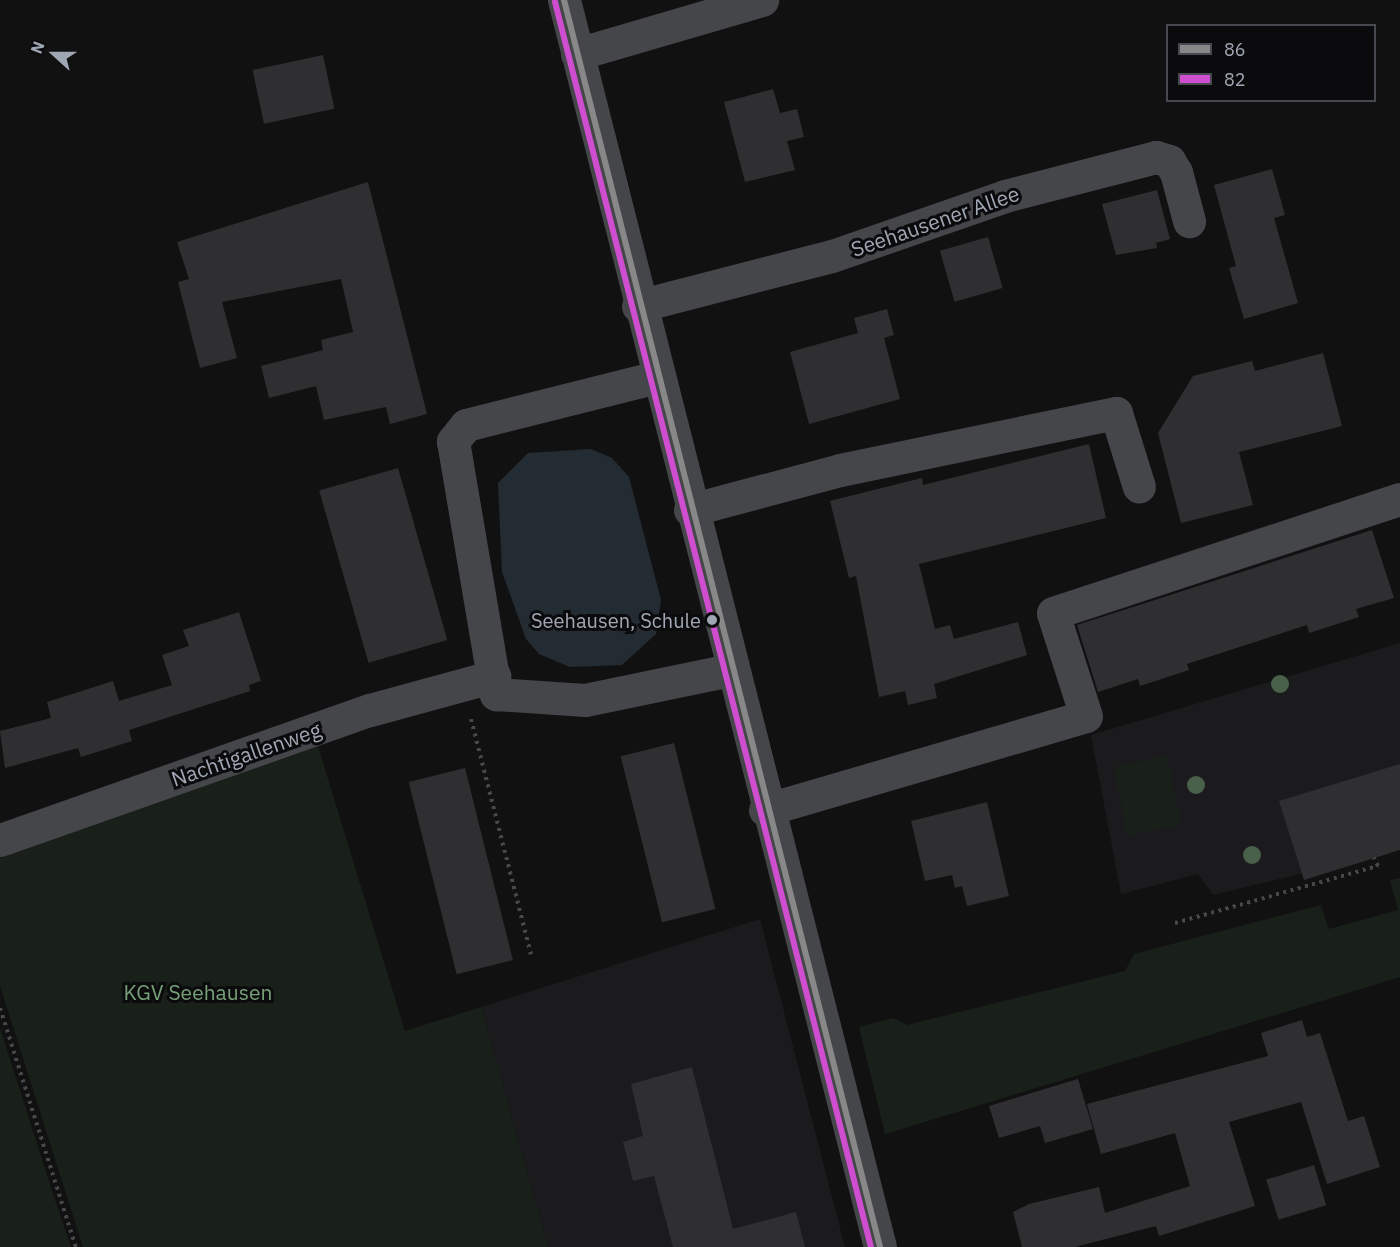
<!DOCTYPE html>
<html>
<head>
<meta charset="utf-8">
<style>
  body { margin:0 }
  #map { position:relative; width:1400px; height:1247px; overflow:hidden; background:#111; font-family:"IBM Plex Sans",sans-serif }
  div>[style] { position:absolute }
  .built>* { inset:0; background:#1b1b1d }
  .green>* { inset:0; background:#19201a; transform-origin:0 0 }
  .water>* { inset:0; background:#242c33 }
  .building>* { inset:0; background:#2f2f31; transform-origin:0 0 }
  .path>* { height:4px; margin-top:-2px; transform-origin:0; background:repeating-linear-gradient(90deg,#46484c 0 3px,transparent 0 7.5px) }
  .minor>* { height:33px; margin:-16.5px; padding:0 16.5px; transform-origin:16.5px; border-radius:16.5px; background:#45464a }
  .bus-1>* { height:6px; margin:-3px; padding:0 3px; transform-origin:3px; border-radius:3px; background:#888 }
  .bus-2>* { height:6px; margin:-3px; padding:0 3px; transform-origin:3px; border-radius:3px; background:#cf4dcf }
  .trees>* { width:18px; height:18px; margin:-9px; border-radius:50%; background:#49604a }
  .dots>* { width:16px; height:16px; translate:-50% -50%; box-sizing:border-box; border:3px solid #0b0b0d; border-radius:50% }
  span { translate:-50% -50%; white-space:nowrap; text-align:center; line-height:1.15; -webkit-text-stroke:6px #0b0b0d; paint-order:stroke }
  .bus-label { font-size:20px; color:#a0a7b4 }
  .right { translate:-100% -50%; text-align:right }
  .street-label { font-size:21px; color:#a0a7b4 }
  .park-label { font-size:21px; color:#76a078 }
  .legend { position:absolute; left:1166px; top:24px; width:210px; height:78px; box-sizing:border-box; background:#0b0b0d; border:2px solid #474950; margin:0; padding:8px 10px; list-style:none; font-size:18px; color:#a0a7b4 }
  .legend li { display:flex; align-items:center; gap:12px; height:30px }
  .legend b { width:30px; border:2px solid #474950 }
  .north { position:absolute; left:24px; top:24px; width:60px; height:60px; -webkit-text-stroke:4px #0b0b0d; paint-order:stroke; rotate:291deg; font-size:16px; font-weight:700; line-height:24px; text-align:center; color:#a0a7b4 }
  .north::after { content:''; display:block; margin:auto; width:21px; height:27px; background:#a0a7b4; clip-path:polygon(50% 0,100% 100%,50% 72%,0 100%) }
</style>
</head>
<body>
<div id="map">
  <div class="built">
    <i style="clip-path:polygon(1400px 643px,1400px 850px,1213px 895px,1198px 874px,1121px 894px,1091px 735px)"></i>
    <i style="clip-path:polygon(760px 919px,845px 1247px,548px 1247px,481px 1007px)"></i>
  </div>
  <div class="green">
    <i style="clip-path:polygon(317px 743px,405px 1031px,481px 1007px,548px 1247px,83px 1247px,0 986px,0 858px)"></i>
    <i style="left:1167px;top:756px;width:70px;height:54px;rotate:79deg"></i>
    <i style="clip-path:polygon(1400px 878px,1400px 977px,885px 1134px,859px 1027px,893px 1018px,907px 1025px,1125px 971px,1134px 954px,1321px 905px,1329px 929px,1398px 910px,1390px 880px)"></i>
    <i style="clip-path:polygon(0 1028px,57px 1206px,71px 1247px,0 1247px)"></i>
  </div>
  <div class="water">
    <i style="clip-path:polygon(591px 449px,612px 458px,629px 477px,661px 600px,656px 634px,622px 665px,570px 667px,539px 654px,526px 639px,502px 572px,498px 483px,528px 453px)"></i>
  </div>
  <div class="building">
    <i style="left:323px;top:55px;width:55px;height:72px;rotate:78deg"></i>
    <i style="clip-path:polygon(773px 89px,780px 113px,797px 109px,804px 137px,787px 141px,795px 170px,745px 182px,724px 102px)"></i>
    <i style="clip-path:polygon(1272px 169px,1285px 215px,1274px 218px,1298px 303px,1244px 319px,1229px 268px,1236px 266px,1214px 185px)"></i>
    <i style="clip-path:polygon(368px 182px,427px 414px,390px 424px,386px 407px,324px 420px,316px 386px,269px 398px,261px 366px,323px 350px,321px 340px,353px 332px,341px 279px,222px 302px,237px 358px,200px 368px,178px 282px,189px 279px,177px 242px)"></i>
    <i style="clip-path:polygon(1157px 190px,1170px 239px,1156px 243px,1157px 248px,1116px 255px,1102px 204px)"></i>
    <i style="left:988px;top:237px;width:53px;height:50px;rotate:74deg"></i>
    <i style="clip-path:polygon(887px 309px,894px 335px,884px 338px,900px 399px,809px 424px,790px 352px,858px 333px,854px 318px)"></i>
    <i style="clip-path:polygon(1323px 353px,1342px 426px,1239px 452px,1253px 505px,1181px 523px,1158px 433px,1193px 376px,1252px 361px,1255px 371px)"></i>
    <i style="clip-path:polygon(1089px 444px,1106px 518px,919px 564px,935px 629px,950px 625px,954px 639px,1018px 622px,1027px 655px,934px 684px,937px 698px,908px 705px,905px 691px,879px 697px,856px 576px,849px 578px,830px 501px,922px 478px,923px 485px)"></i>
    <i style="left:398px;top:468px;width:179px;height:82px;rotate:74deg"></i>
    <i style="clip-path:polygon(1372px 530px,1394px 598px,1356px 609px,1359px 617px,1309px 633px,1307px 625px,1187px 664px,1189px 670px,1140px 686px,1138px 679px,1098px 692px,1077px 625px)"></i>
    <i style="clip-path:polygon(239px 612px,261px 681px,249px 685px,250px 691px,129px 730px,132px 741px,81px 757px,78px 748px,5px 768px,0 731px,51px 718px,47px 702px,113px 681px,119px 701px,172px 685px,162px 655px,189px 646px,183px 630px)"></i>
    <i style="left:674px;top:743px;width:171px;height:55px;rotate:76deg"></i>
    <i style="clip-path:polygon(1400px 764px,1400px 850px,1304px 880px,1279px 801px)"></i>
    <i style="left:465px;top:768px;width:198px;height:58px;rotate:76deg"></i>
    <i style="clip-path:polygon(987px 802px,1009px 896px,967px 906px,962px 886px,955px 888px,952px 875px,925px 881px,911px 821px)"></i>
    <i style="clip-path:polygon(1302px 1020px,1307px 1037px,1320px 1033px,1348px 1121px,1364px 1116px,1380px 1167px,1327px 1184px,1301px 1102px,1229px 1122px,1255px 1206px,1159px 1236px,1156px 1226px,1075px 1247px,1022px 1247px,1013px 1212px,1029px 1204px,1099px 1187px,1105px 1213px,1190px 1186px,1175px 1133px,1101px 1154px,1087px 1104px,1268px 1056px,1261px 1033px)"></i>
    <i style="clip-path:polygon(692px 1067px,733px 1229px,796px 1212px,805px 1247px,673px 1247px,654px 1176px,633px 1181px,623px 1142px,643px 1136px,631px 1084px)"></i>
    <i style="clip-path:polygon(1078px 1079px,1093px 1129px,1045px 1143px,1040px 1126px,999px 1138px,989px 1106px)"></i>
    <i style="left:1314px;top:1165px;width:42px;height:50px;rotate:73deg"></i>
  </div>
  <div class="path">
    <i style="left:471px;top:719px;width:243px;rotate:75.7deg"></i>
    <i style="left:1175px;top:923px;width:211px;rotate:-15.7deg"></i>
    <i style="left:1378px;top:866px;width:9px;rotate:-117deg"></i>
    <i style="left:0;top:1008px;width:251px;rotate:72.4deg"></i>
  </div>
  <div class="minor">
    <i style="left:564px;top:0;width:1286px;rotate:75.78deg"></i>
    <i style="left:577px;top:54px;width:193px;rotate:-16.3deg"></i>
    <i style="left:638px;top:306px;width:200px;rotate:-14.5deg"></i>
    <i style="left:832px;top:256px;width:183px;rotate:-19.1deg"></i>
    <i style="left:1005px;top:196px;width:156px;rotate:-14.5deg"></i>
    <i style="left:1156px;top:157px;width:14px;rotate:17deg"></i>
    <i style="left:1169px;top:161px;width:13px;rotate:58deg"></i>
    <i style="left:1176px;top:172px;width:51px;rotate:75.1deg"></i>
    <i style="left:657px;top:377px;width:197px;rotate:165.9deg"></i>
    <i style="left:466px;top:425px;width:21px;rotate:129deg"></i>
    <i style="left:453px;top:441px;width:257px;rotate:80.4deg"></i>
    <i style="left:496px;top:694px;width:89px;rotate:3.9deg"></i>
    <i style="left:585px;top:700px;width:148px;rotate:-11.7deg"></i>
    <i style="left:690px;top:510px;width:155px;rotate:-14.9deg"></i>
    <i style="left:840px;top:470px;width:282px;rotate:-11.7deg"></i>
    <i style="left:1116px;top:413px;width:77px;rotate:72.7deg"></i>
    <i style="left:765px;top:810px;width:334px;rotate:-16.3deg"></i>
    <i style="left:1086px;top:716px;width:108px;rotate:-107.8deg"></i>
    <i style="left:1053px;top:613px;width:365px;rotate:-18.2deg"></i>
    <i style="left:0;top:840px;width:392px;rotate:-19.4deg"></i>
    <i style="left:370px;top:710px;width:129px;rotate:-15.3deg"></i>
  </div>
  <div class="bus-1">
    <i style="left:564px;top:0;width:1286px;rotate:75.78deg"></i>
  </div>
  <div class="bus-2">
    <i style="left:555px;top:2px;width:1284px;rotate:75.76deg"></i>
  </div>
  <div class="trees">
    <i style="left:1280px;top:684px"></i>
    <i style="left:1196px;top:785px"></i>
    <i style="left:1252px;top:855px"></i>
  </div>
  <div class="dots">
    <i style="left:712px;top:620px;background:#a0a7b4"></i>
  </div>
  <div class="bus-label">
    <span class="right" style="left:701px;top:620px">Seehausen, Schule</span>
  </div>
  <div class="street-label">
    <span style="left:935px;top:221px;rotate:-19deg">Seehausener Allee</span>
    <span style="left:246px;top:754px;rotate:-19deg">Nachtigallenweg</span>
  </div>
  <div class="park-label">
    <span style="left:198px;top:992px">KGV Seehausen</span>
  </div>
  <ul class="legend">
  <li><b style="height:8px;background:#888"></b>86</li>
  <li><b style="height:8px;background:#cf4dcf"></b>82</li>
  </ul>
  <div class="north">N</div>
</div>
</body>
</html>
